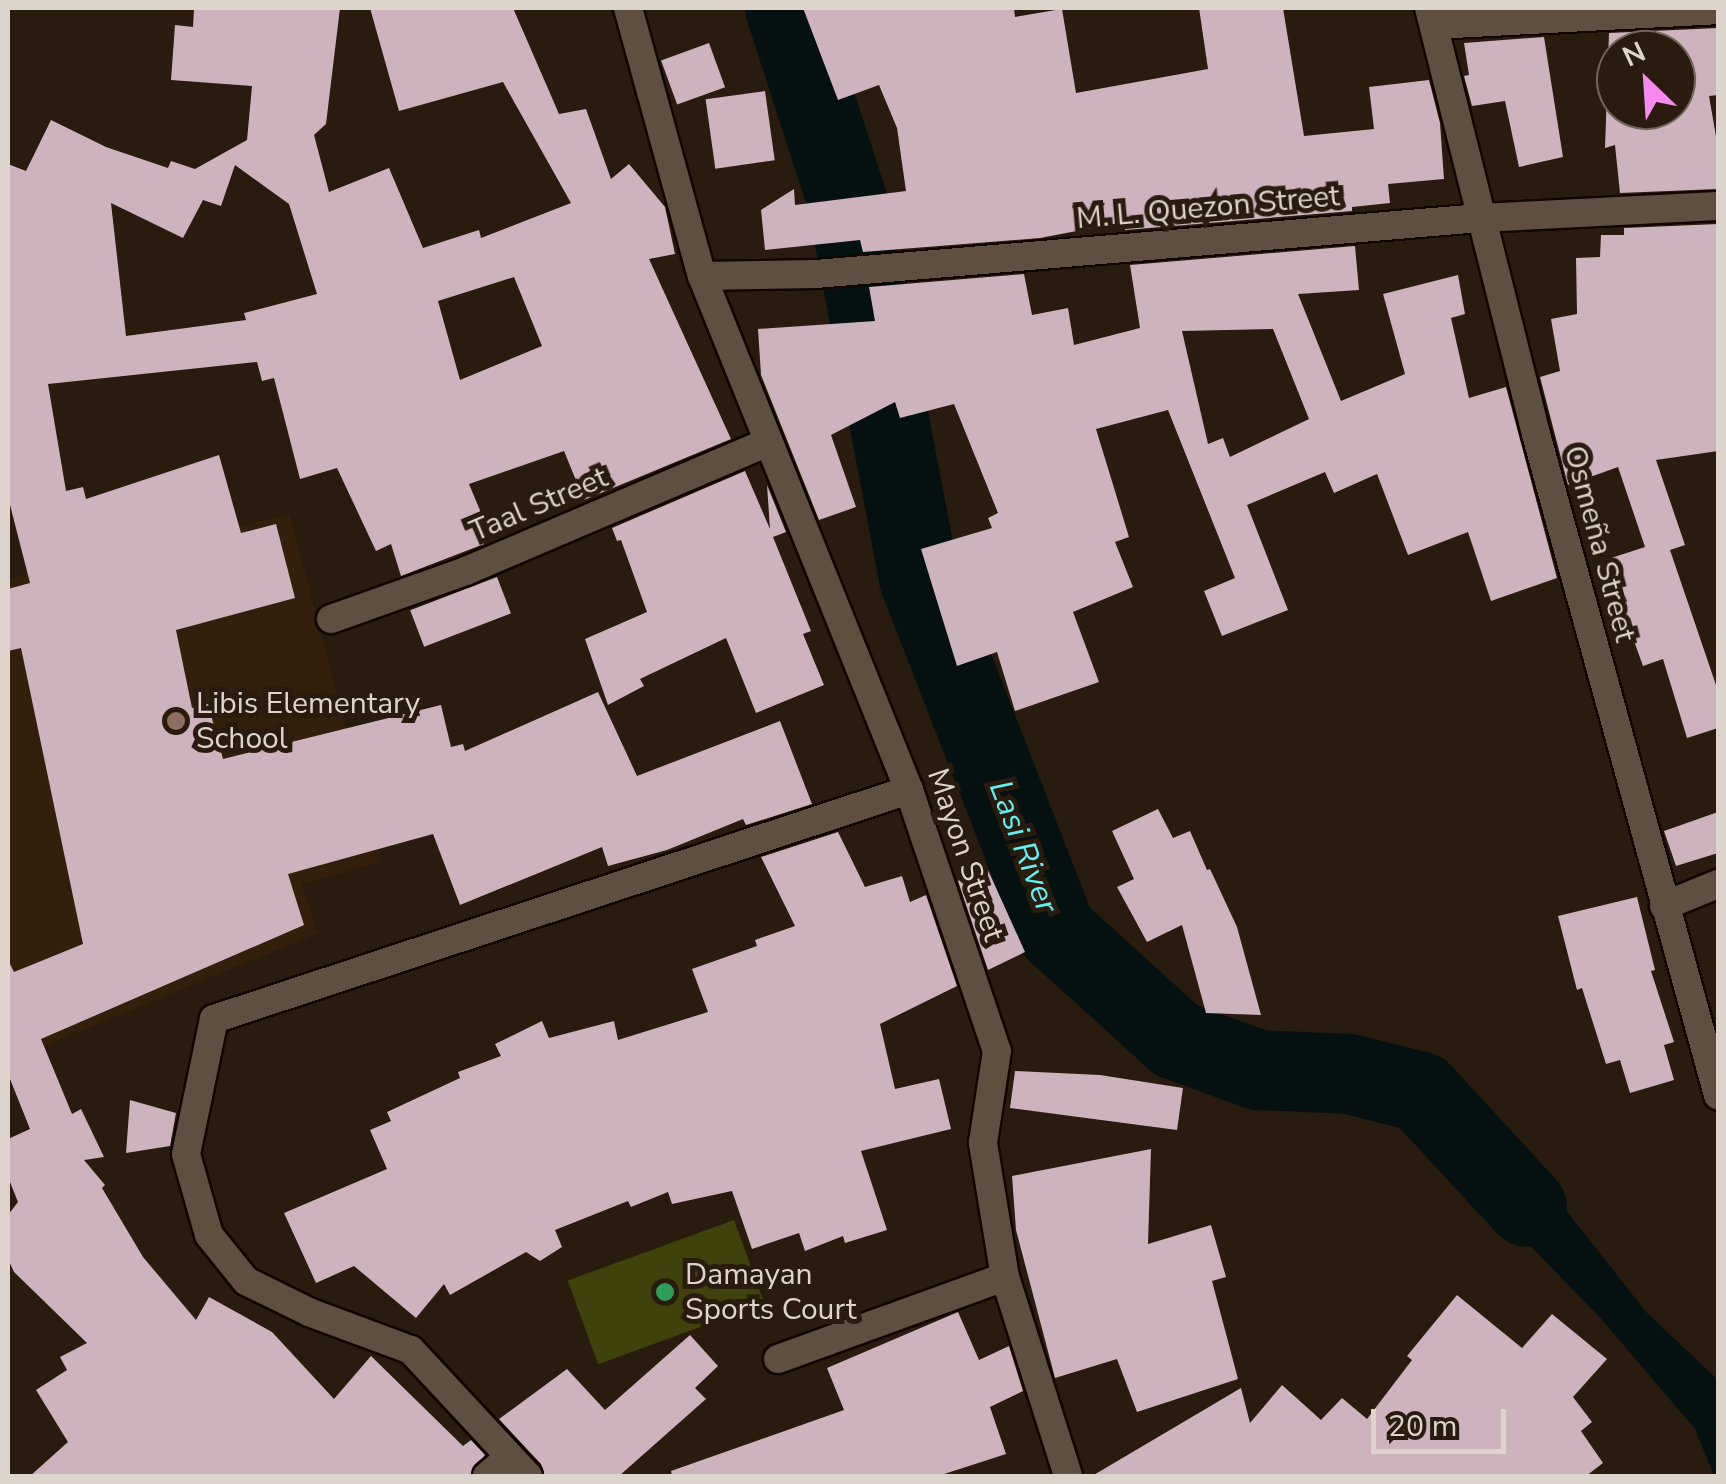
<!DOCTYPE html>
<html>
<head>
<meta charset="utf-8">
<style>
  body { margin:0 }
  #map { position:relative; width:1726px; height:1484px; overflow:hidden; background:#291b0e; font-family:"Nunito Sans",sans-serif }
  div>[style] { position:absolute }
  .built>* { inset:0; background:#32200d }
  .green>* { inset:0; background:#41420b; transform-origin:0 0 }
  .water>* { inset:0; background:#051111 }
  .river>* { height:80px; margin:-40px; padding:0 40px; transform-origin:40px; border-radius:40px; background:#051111 }
  .building>* { inset:0; background:#ccb3bd; transform-origin:0 0 }
  .roads { filter:drop-shadow(2px 0 #110500) drop-shadow(-2px 0 #110500) drop-shadow(0 2px #110500) drop-shadow(0 -2px #110500) }
  .minor>* { height:28px; margin:-14px; padding:0 14px; transform-origin:14px; border-radius:14px; background:#5f4f41 }
  .tertiary>* { height:28px; margin:-14px; padding:0 14px; transform-origin:14px; border-radius:14px; background:#5f4f41 }
  .dots>* { width:28px; height:28px; translate:-50% -50%; box-sizing:border-box; border:5px solid #291b0e; border-radius:50% }
  span { translate:-50% -50%; white-space:nowrap; text-align:center; line-height:1.15; -webkit-text-stroke:10px #291b0e; paint-order:stroke }
  .street-label { font-size:30px; color:#ddd4cb }
  .poi-label { font-size:30px; color:#ddd4cb }
  .left { translate:0 -50%; text-align:left }
  .water-label { font-size:32px; color:#5ff1f5; font-style:italic }
  .frame { position:absolute; inset:0; border:10px solid #ddd4cb; pointer-events:none }
  .north { position:absolute; left:1596px; top:30px; width:100px; height:100px; box-sizing:border-box; background:#291b0e; border:2px solid #71655a; border-radius:50%; rotate:335deg; font-size:28px; font-weight:700; line-height:40px; text-align:center; color:#ddd4cb }
  .north::after { content:''; display:block; margin:auto; width:35px; height:45px; background:#f788ec; clip-path:polygon(50% 0,100% 100%,50% 72%,0 100%) }
  .scale { position:absolute; left:1371px; top:1409px; width:135px; height:45px; box-sizing:border-box; border:5px solid #ddd4cb; border-top:0; padding-left:12px; font-size:30px; line-height:35px; white-space:nowrap; color:#ddd4cb; -webkit-text-stroke:8px #291b0e; paint-order:stroke }
</style>
</head>
<body>
<div id="map">
  <div class="built">
    <i style="clip-path:polygon(290px 515px,381px 862px,302px 884px,318px 933px,8px 1061px,8px 579px)"></i>
  </div>
  <div class="green">
    <i style="left:734px;top:1220px;width:89px;height:177px;rotate:70deg"></i>
  </div>
  <div class="water">
    <i style="clip-path:polygon(1479px 1100px,1647px 1313px,1718px 1380px,1718px 1476px,1714px 1476px,1695px 1429px,1604px 1322px,1431px 1143px)"></i>
  </div>
  <div class="river">
    <i style="left:785px;top:8px;width:202px;rotate:72.1deg"></i>
    <i style="left:847px;top:200px;width:386px;rotate:79.2deg"></i>
    <i style="left:919px;top:579px;width:378px;rotate:68.7deg"></i>
    <i style="left:1056px;top:931px;width:162px;rotate:42.2deg"></i>
    <i style="left:1176px;top:1040px;width:87px;rotate:20.1deg"></i>
    <i style="left:1258px;top:1070px;width:91px;rotate:2.5deg"></i>
    <i style="left:1349px;top:1074px;width:74px;rotate:14deg"></i>
    <i style="left:1421px;top:1092px;width:156px;rotate:47.3deg"></i>
  </div>
  <div class="building">
    <i style="clip-path:polygon(evenodd,194px 8px,340px 8px,326px 124px,314px 135px,329px 192px,389px 168px,423px 248px,479px 230px,481px 238px,571px 203px,503px 82px,399px 111px,370px 8px,513px 8px,559px 114px,586px 109px,611px 179px,629px 164px,665px 207px,675px 254px,649px 259px,731px 439px,584px 500px,564px 451px,469px 484px,487px 527px,479px 530px,484px 544px,401px 576px,391px 544px,376px 551px,337px 468px,300px 479px,274px 378px,262px 381px,257px 362px,48px 384px,66px 491px,83px 487px,86px 499px,219px 455px,241px 533px,276px 524px,295px 598px,176px 630px,192px 708px,208px 704px,223px 759px,441px 705px,451px 747px,463px 744px,465px 751px,598px 692px,637px 776px,780px 721px,812px 804px,746px 825px,743px 819px,667px 850px,608px 866px,602px 847px,460px 905px,433px 834px,288px 874px,304px 925px,41px 1039px,72px 1114px,81px 1109px,104px 1157px,84px 1160px,105px 1185px,102px 1188px,143px 1257px,196px 1320px,209px 1297px,272px 1332px,334px 1399px,371px 1356px,463px 1446px,471px 1440px,485px 1455px,470px 1476px,30px 1476px,68px 1442px,36px 1390px,67px 1370px,60px 1357px,87px 1343px,14px 1272px,8px 1259px,8px 1215px,18px 1202px,8px 1177px,8px 1139px,30px 1129px,8px 1074px,8px 960px,14px 972px,83px 944px,21px 648px,8px 651px,8px 589px,30px 583px,8px 497px,8px 164px,26px 171px,51px 120px,106px 147px,168px 168px,171px 161px,195px 169px,247px 140px,252px 86px,171px 80px,175px 25px,193px 27px,194px 8px,235px 165px,289px 204px,317px 294px,244px 313px,246px 320px,126px 336px,111px 203px,183px 238px,203px 200px,221px 206px,235px 165px,194px 8px,514px 277px,542px 346px,460px 380px,438px 301px,514px 277px)"></i>
    <i style="clip-path:polygon(803px 8px,1014px 8px,1015px 17px,1062px 9px,1076px 93px,1208px 69px,1199px 8px,1283px 8px,1304px 136px,1374px 129px,1369px 87px,1429px 80px,1440px 123px,1444px 179px,1388px 184px,1390px 203px,1352px 207px,1352px 211px,1125px 230px,1124px 222px,1040px 238px,863px 252px,860px 240px,765px 250px,761px 210px,794px 189px,795px 205px,906px 191px,897px 128px,879px 85px,838px 100px)"></i>
    <i style="clip-path:polygon(evenodd,1718px 28px,1718px 95px,1709px 96px,1718px 148px,1718px 189px,1620px 193px,1615px 145px,1605px 148px,1609px 33px,1718px 28px,1616px 50px,1676px 50px,1676px 110px,1616px 110px,1616px 50px)"></i>
    <i style="clip-path:polygon(1544px 37px,1563px 157px,1519px 167px,1505px 101px,1472px 106px,1464px 76px,1469px 75px,1464px 43px)"></i>
    <i style="left:709px;top:43px;width:47px;height:51px;rotate:70deg"></i>
    <i style="left:765px;top:91px;width:70px;height:60px;rotate:82deg"></i>
    <i style="clip-path:polygon(1718px 224px,1718px 451px,1656px 460px,1685px 545px,1670px 550px,1718px 691px,1718px 728px,1687px 738px,1663px 659px,1643px 666px,1605px 560px,1645px 547px,1618px 467px,1568px 485px,1540px 377px,1560px 371px,1551px 319px,1577px 314px,1576px 258px,1600px 257px,1601px 235px,1624px 235px,1624px 228px)"></i>
    <i style="clip-path:polygon(evenodd,1355px 246px,1359px 290px,1298px 294px,1341px 401px,1405px 374px,1383px 294px,1458px 275px,1465px 314px,1451px 318px,1469px 398px,1506px 387px,1557px 578px,1491px 601px,1468px 532px,1408px 555px,1377px 474px,1334px 493px,1325px 472px,1247px 505px,1288px 610px,1222px 636px,1204px 591px,1235px 578px,1168px 410px,1096px 429px,1129px 537px,1115px 542px,1133px 587px,1073px 612px,1099px 682px,1015px 711px,997px 652px,957px 666px,921px 549px,992px 528px,988px 518px,998px 513px,954px 404px,900px 418px,895px 402px,831px 435px,856px 507px,819px 520px,761px 375px,758px 329px,875px 321px,869px 287px,1024px 274px,1032px 315px,1068px 308px,1074px 345px,1140px 328px,1130px 265px,1355px 246px,1273px 329px,1309px 419px,1230px 457px,1223px 438px,1208px 444px,1182px 331px,1273px 329px)"></i>
    <i style="clip-path:polygon(745px 471px,770px 529px,767px 485px,786px 532px,773px 537px,811px 631px,803px 634px,824px 685px,756px 713px,726px 638px,640px 679px,644px 686px,608px 705px,585px 639px,647px 612px,621px 540px,617px 541px,612px 528px)"></i>
    <i style="left:497px;top:577px;width:39px;height:93px;rotate:69deg"></i>
    <i style="clip-path:polygon(1158px 809px,1173px 838px,1190px 831px,1207px 870px,1210px 869px,1237px 927px,1261px 1015px,1206px 1013px,1182px 925px,1147px 942px,1117px 887px,1134px 879px,1112px 831px)"></i>
    <i style="clip-path:polygon(1718px 812px,1718px 853px,1676px 866px,1664px 831px)"></i>
    <i style="clip-path:polygon(838px 832px,865px 887px,902px 876px,910px 902px,926px 895px,957px 986px,880px 1024px,895px 1089px,939px 1079px,951px 1129px,861px 1151px,887px 1230px,845px 1243px,843px 1236px,805px 1251px,799px 1233px,752px 1249px,732px 1191px,672px 1204px,668px 1192px,631px 1207px,628px 1201px,555px 1230px,562px 1247px,540px 1261px,526px 1252px,450px 1295px,444px 1284px,416px 1318px,354px 1266px,316px 1283px,284px 1213px,387px 1169px,370px 1130px,391px 1121px,387px 1112px,460px 1078px,458px 1072px,501px 1056px,495px 1044px,542px 1021px,549px 1038px,614px 1021px,618px 1040px,708px 1012px,692px 969px,757px 946px,755px 940px,795px 926px,761px 857px)"></i>
    <i style="clip-path:polygon(987px 868px,1025px 952px,988px 970px,958px 881px)"></i>
    <i style="clip-path:polygon(1637px 897px,1655px 970px,1651px 971px,1674px 1042px,1664px 1045px,1674px 1080px,1630px 1093px,1620px 1060px,1606px 1064px,1582px 988px,1577px 990px,1558px 916px)"></i>
    <i style="clip-path:polygon(1015px 1071px,1100px 1075px,1183px 1088px,1177px 1130px,1010px 1108px)"></i>
    <i style="clip-path:polygon(130px 1100px,176px 1113px,170px 1146px,126px 1153px)"></i>
    <i style="clip-path:polygon(1151px 1149px,1148px 1244px,1211px 1225px,1226px 1277px,1212px 1281px,1238px 1379px,1137px 1412px,1117px 1359px,1055px 1378px,1016px 1230px,1012px 1176px)"></i>
    <i style="clip-path:polygon(1457px 1295px,1522px 1348px,1552px 1314px,1607px 1359px,1573px 1397px,1592px 1422px,1581px 1431px,1603px 1463px,1586px 1476px,1092px 1476px,1241px 1388px,1250px 1423px,1282px 1385px,1321px 1420px,1342px 1398px,1367px 1419px,1412px 1360px,1407px 1356px)"></i>
    <i style="clip-path:polygon(958px 1312px,979px 1360px,1009px 1346px,1023px 1391px,990px 1407px,1006px 1454px,938px 1476px,672px 1476px,671px 1471px,844px 1410px,827px 1368px)"></i>
    <i style="clip-path:polygon(690px 1335px,718px 1366px,695px 1388px,706px 1399px,619px 1476px,545px 1476px,541px 1464px,499px 1419px,567px 1369px,605px 1410px)"></i>
  </div>
  <div class="roads">
    <div class="minor">
      <i style="left:628px;top:8px;width:278px;rotate:74.6deg"></i>
      <i style="left:702px;top:276px;width:554px;rotate:68.06deg"></i>
      <i style="left:909px;top:790px;width:275px;rotate:71.4deg"></i>
      <i style="left:997px;top:1051px;width:93px;rotate:98.7deg"></i>
      <i style="left:983px;top:1143px;width:136px;rotate:80.7deg"></i>
      <i style="left:1005px;top:1277px;width:209px;rotate:72.4deg"></i>
      <i style="left:1434px;top:25px;width:284px;rotate:-3deg"></i>
      <i style="left:702px;top:276px;width:114px;rotate:-1deg"></i>
      <i style="left:816px;top:274px;width:666px;rotate:-4.82deg"></i>
      <i style="left:331px;top:619px;width:143px;rotate:-19.6deg"></i>
      <i style="left:466px;top:571px;width:329px;rotate:-23.1deg"></i>
      <i style="left:1664px;top:906px;width:58px;rotate:-22.2deg"></i>
      <i style="left:778px;top:1359px;width:241px;rotate:-19.9deg"></i>
      <i style="left:487px;top:1476px;width:30px;rotate:-40deg"></i>
      <i style="left:528px;top:1476px;width:172px;rotate:-132.9deg"></i>
      <i style="left:411px;top:1350px;width:109px;rotate:-159.6deg"></i>
      <i style="left:309px;top:1312px;width:70px;rotate:-153.8deg"></i>
      <i style="left:246px;top:1281px;width:59px;rotate:-128.8deg"></i>
      <i style="left:209px;top:1235px;width:84px;rotate:-105.9deg"></i>
      <i style="left:186px;top:1154px;width:138px;rotate:-78.3deg"></i>
      <i style="left:214px;top:1019px;width:732px;rotate:-18.24deg"></i>
    </div>
    <div class="tertiary">
      <i style="left:1429px;top:8px;width:439px;rotate:75.9deg"></i>
      <i style="left:1536px;top:434px;width:686px;rotate:74.61deg"></i>
      <i style="left:1480px;top:218px;width:238px;rotate:-2.9deg"></i>
    </div>
  </div>
  <div class="dots">
    <i style="left:176px;top:721px;background:#8d6e63"></i>
    <i style="left:665px;top:1292px;background:#2e9e5b"></i>
  </div>
  <div class="street-label">
    <span style="left:1208px;top:208px;rotate:-5deg">M. L. Quezon Street</span>
    <span style="left:539px;top:505px;rotate:-23deg">Taal Street</span>
    <span style="left:1599px;top:544px;rotate:75deg">Osmeña Street</span>
    <span style="left:965px;top:855px;rotate:71deg">Mayon Street</span>
  </div>
  <div class="poi-label">
    <span class="left" style="left:196px;top:721px">Libis Elementary<br>School</span>
    <span class="left" style="left:685px;top:1292px">Damayan<br>Sports Court</span>
  </div>
  <div class="water-label">
    <span style="left:1023px;top:847px;rotate:69deg">Lasi River</span>
  </div>
  <div class="frame"></div>
  <div class="north">N</div>
  <div class="scale">20 m</div>
</div>
</body>
</html>
